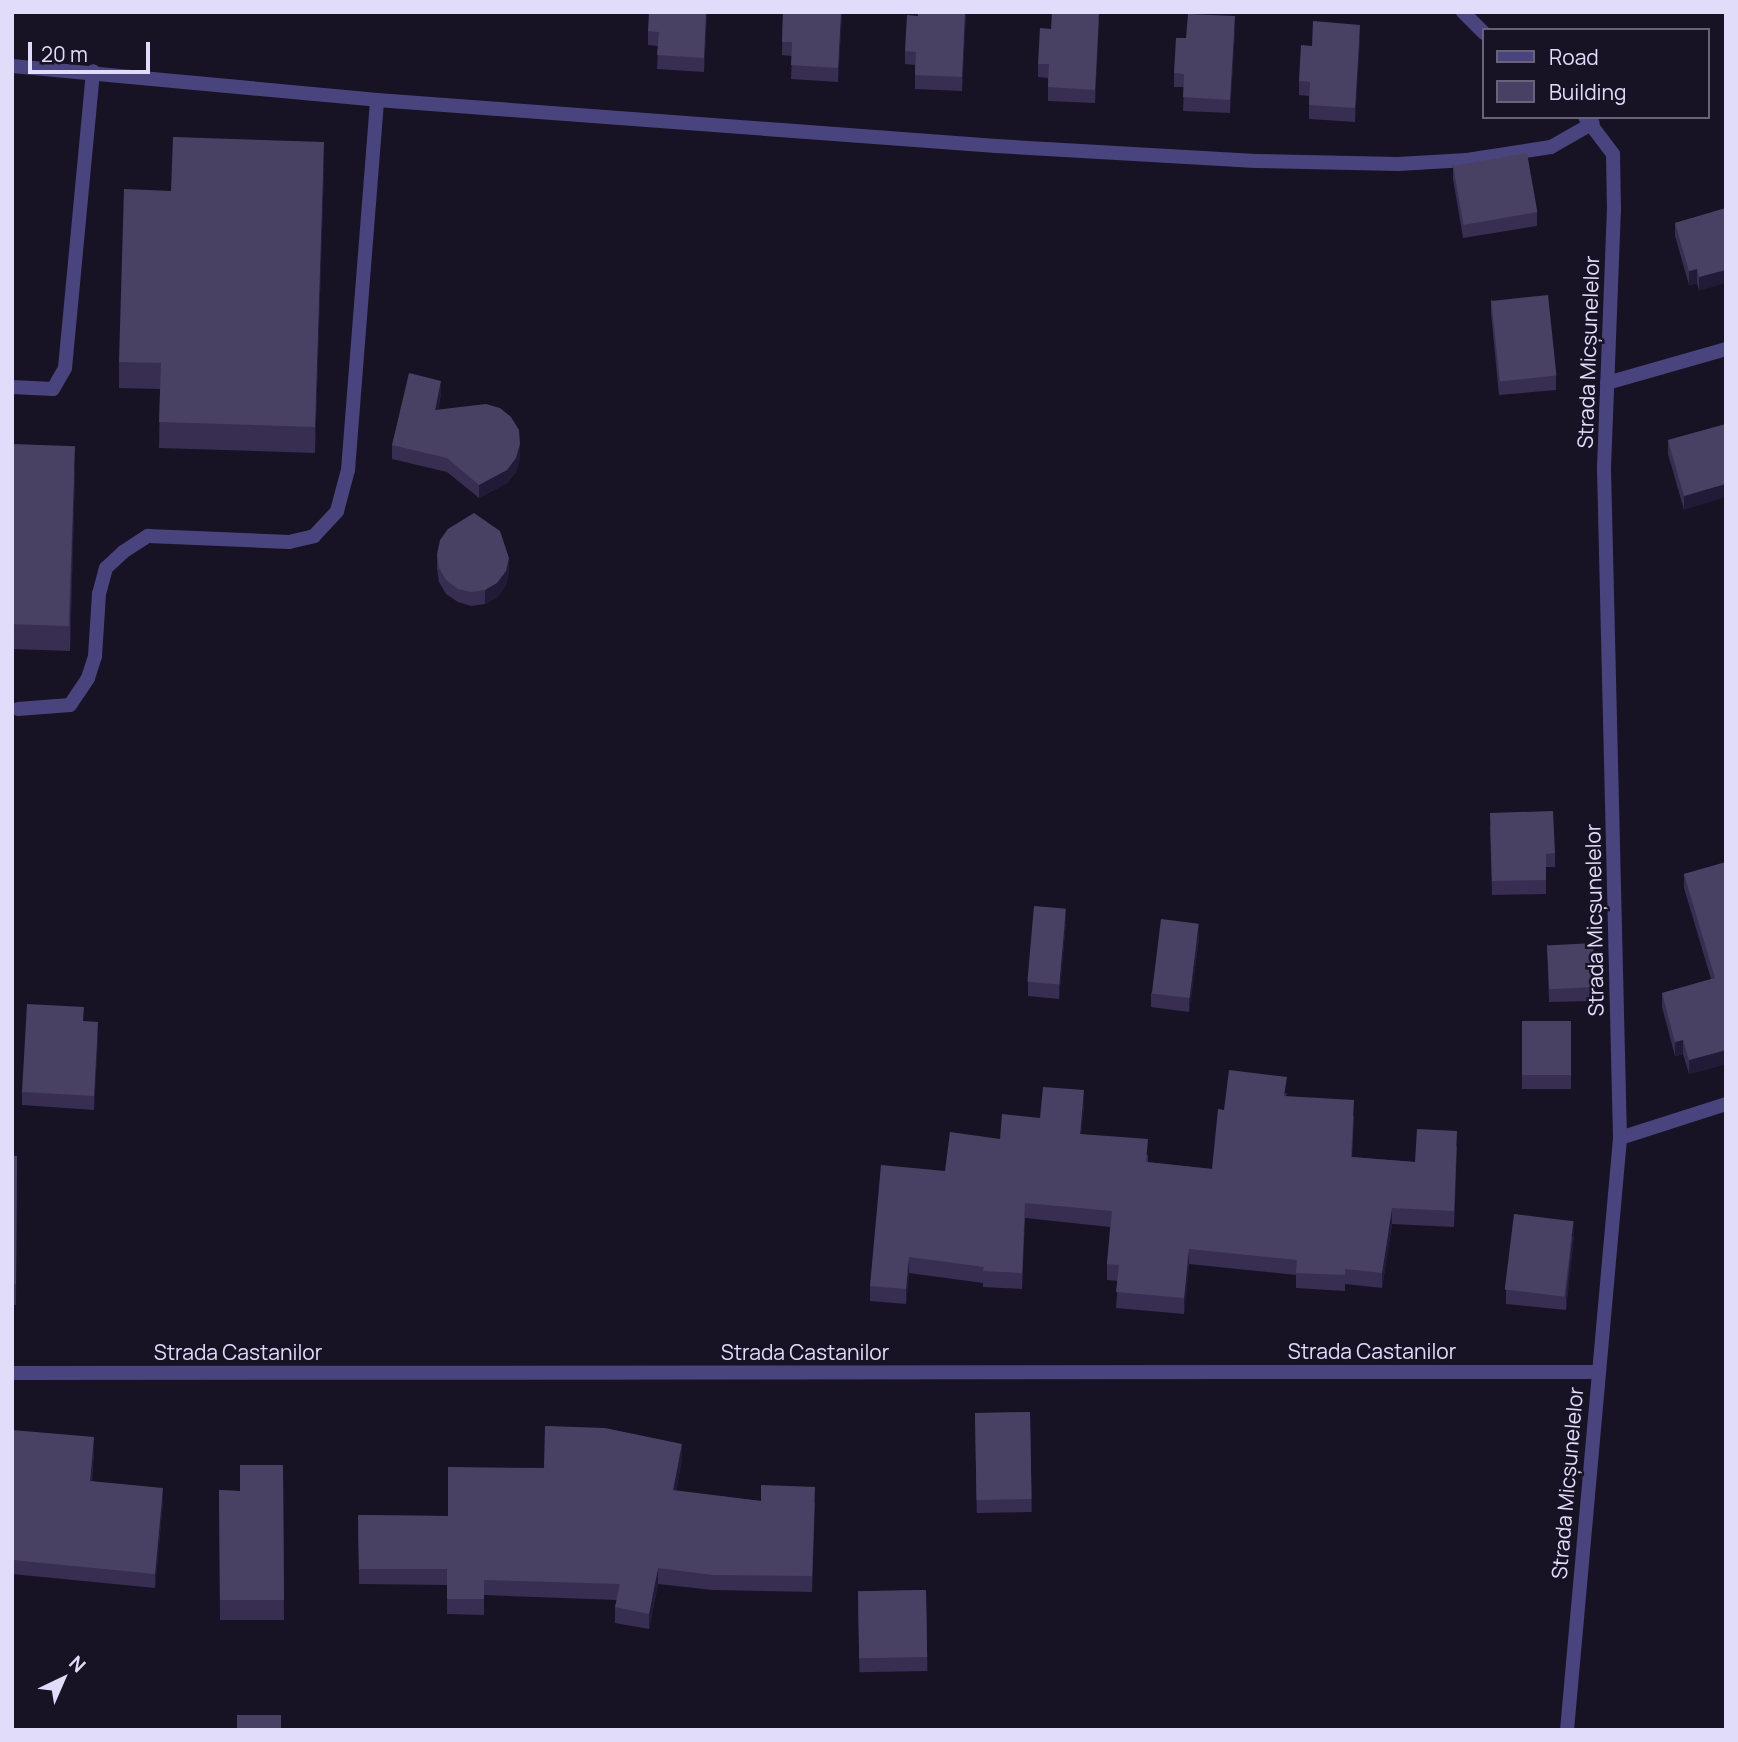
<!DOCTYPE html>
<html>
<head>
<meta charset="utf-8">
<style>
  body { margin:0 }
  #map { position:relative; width:1738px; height:1742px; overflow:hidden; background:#171325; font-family:Manrope,sans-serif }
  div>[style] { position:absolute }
  .service>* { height:14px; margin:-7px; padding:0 7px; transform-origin:7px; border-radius:7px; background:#4a447e }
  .minor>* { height:14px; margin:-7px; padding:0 7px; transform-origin:7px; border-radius:7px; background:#4a447e }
  .wall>* { inset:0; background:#372e51; transform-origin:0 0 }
  .shaded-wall>* { inset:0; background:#221b38 }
  .building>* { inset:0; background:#494163; transform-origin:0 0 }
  span { translate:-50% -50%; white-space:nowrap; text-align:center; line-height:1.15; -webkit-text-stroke:5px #171325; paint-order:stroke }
  .street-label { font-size:21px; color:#e1dcfa }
  .frame { position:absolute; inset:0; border:14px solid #e1dcfa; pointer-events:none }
  .legend { position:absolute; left:1482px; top:28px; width:228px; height:91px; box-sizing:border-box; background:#171325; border:2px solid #68637a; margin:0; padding:9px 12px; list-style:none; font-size:21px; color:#e1dcfa }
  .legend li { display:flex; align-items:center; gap:14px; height:35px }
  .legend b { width:35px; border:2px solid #68637a }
  .north { position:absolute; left:28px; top:1644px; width:70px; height:70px; -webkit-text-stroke:5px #171325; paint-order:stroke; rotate:44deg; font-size:19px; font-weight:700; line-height:28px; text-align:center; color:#e1dcfa }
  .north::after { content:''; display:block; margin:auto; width:24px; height:32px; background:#e1dcfa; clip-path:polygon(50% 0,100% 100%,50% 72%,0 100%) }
  .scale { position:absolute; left:28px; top:42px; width:122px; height:32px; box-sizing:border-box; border:4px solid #e1dcfa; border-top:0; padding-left:9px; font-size:21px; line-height:24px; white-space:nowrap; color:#e1dcfa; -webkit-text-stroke:5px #171325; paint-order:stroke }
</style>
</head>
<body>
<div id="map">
  <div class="service">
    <i style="left:12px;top:66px;width:367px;rotate:5.3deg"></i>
    <i style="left:377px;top:100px;width:621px;rotate:4.25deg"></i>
    <i style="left:996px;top:146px;width:260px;rotate:3.3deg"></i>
    <i style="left:1256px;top:161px;width:142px;rotate:1.2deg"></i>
    <i style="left:1398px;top:164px;width:69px;rotate:-3.3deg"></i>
    <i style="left:1467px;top:160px;width:85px;rotate:-8.8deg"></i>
    <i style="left:1551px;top:147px;width:48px;rotate:-29.7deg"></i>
    <i style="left:12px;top:387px;width:41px;rotate:2.8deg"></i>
    <i style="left:53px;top:389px;width:24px;rotate:-60deg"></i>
    <i style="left:65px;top:368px;width:298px;rotate:-84.6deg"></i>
    <i style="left:18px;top:709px;width:52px;rotate:-4.4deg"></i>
    <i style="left:70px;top:705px;width:32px;rotate:-56deg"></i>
    <i style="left:88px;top:678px;width:23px;rotate:-72deg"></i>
    <i style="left:95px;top:656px;width:62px;rotate:-86.3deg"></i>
    <i style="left:99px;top:594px;width:27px;rotate:-75deg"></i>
    <i style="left:106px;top:568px;width:23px;rotate:-43deg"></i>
    <i style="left:123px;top:552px;width:30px;rotate:-33deg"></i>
    <i style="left:148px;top:536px;width:141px;rotate:2.4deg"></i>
    <i style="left:289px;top:542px;width:26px;rotate:-13deg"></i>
    <i style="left:314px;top:536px;width:34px;rotate:-47deg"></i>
    <i style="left:337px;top:511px;width:42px;rotate:-75deg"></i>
    <i style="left:348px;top:470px;width:371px;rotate:-85.5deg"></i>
  </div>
  <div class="minor">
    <i style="left:1463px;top:12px;width:30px;rotate:45deg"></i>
    <i style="left:1607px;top:383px;width:124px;rotate:-15.9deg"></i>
    <i style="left:1620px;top:1138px;width:111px;rotate:-17.8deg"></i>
    <i style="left:12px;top:1373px;width:1586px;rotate:-0.04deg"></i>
    <i style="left:1567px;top:1730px;width:594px;rotate:-84.88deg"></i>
    <i style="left:1620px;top:1138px;width:670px;rotate:-91.37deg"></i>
    <i style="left:1604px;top:468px;width:258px;rotate:-87.8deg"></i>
    <i style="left:1614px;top:210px;width:56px;rotate:-91deg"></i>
    <i style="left:1613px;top:154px;width:46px;rotate:-127.1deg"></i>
  </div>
  <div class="wall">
    <i style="clip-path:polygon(707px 12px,704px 72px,657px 69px,658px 46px,648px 45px,648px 31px)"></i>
    <i style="clip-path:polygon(783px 12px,842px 12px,838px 82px,791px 79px,792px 56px,782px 55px)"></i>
    <i style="clip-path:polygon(918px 12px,966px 12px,962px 91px,915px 89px,915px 65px,905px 64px,905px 51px,918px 16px)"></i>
    <i style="clip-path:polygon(1099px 20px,1095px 103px,1048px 101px,1048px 78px,1038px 77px,1038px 64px,1051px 29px)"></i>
    <i style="clip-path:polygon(1235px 30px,1230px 113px,1183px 111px,1184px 87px,1174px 87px,1174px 73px,1186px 38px)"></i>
    <i style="clip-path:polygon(1360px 38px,1355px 122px,1309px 119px,1309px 96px,1299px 95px,1299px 81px,1312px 46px)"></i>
    <i style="clip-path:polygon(1453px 165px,1537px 212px,1537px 226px,1463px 238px,1453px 179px)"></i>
    <i style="clip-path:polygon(324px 168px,315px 453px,159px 448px,160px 389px,119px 388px,119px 362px,171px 191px)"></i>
    <i style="clip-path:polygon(1726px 208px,1699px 291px,1697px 283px,1689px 285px,1675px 236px,1675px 223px)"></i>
    <i style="clip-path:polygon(1491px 299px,1556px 376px,1556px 390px,1499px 395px,1491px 313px)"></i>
    <i style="clip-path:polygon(441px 394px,438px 410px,520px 458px,516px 472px,507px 483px,479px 498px,447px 472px,392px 459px,392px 445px)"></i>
    <i style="clip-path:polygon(1726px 424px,1684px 510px,1668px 454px,1668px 440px)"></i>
    <i style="clip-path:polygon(12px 444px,75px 471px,70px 651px,12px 649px)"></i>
    <i style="clip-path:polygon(437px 554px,509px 571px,506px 585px,497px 597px,485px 604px,471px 606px,458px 602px,446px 594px,439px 582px,437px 568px)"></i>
    <i style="clip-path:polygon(1490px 826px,1555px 853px,1555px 867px,1546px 867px,1546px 894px,1492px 895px)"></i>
    <i style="clip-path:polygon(1726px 862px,1726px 1064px,1689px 1074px,1683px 1054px,1675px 1056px,1662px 1007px,1662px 993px,1711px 979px,1684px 888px,1684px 874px)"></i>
    <i style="clip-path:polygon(1066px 922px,1059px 999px,1028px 996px,1028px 982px)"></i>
    <i style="clip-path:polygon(1199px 938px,1189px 1012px,1151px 1007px,1151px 993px)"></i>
    <i style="clip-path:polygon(1547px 944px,1595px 987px,1595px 1001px,1549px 1002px)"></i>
    <i style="clip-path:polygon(84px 1021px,98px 1036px,94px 1110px,22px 1105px,22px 1092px)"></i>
    <i style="left:1522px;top:1021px;width:49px;height:68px"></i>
    <i style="clip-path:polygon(1287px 1093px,1286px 1096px,1354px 1116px,1352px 1157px,1415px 1162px,1457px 1146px,1454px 1227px,1392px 1224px,1382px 1288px,1345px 1284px,1345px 1291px,1296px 1288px,1296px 1275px,1189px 1264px,1184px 1314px,1116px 1308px,1118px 1281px,1107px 1280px,1107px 1264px,1110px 1227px,1025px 1218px,1022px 1289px,983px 1287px,983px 1283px,909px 1273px,906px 1304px,870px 1301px,870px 1286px,1000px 1139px,1040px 1118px,1084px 1106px,1081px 1134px,1148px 1155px,1148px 1162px,1212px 1169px,1224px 1110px)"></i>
    <i style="clip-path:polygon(12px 1156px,17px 1156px,16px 1305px,12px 1305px)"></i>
    <i style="clip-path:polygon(1574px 1235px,1566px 1310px,1506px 1304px,1506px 1290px)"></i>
    <i style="left:1030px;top:1412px;width:100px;height:55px;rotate:89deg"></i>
    <i style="clip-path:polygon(12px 1430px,94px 1451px,92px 1481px,163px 1502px,155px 1588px,12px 1574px)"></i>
    <i style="clip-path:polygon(682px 1459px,676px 1491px,761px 1501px,815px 1503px,812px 1592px,713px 1590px,658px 1584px,649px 1629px,615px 1623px,615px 1607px,617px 1600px,484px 1595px,484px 1615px,447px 1614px,447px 1585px,359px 1584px,358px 1515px,448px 1516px,544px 1468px)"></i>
    <i style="clip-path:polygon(283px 1465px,284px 1620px,220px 1620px,219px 1490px,240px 1491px)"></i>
    <i style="left:926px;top:1590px;width:81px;height:68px;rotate:89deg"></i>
  </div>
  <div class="shaded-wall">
    <i style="clip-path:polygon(706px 12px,707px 12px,704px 72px,704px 58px)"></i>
    <i style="clip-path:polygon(841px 12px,842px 12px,838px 82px,838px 68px)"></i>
    <i style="clip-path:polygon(965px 12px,966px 12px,962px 91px,962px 77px)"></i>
    <i style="clip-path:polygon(1099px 12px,1099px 20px,1095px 103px,1095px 90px)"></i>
    <i style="clip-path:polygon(1235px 16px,1235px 30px,1230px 113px,1230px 100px)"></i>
    <i style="clip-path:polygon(1360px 25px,1360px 38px,1355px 122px,1355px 108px)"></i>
    <i style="clip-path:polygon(324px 142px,324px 168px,315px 453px,315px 427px)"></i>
    <i style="clip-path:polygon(1697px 269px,1697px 283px,1689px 285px,1689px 271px)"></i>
    <i style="clip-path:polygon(1726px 270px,1726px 283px,1699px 291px,1699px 277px)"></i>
    <i style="clip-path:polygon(441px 381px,441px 394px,435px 424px,435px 410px)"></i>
    <i style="clip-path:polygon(520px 444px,520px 458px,516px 472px,507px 483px,479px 498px,479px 485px)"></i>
    <i style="clip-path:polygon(75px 446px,75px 471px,70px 651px,70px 626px)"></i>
    <i style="clip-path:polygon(1726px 484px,1726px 497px,1684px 510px,1684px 496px)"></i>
    <i style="clip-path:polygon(509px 558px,509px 571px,506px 585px,497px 597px,485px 604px,485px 590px)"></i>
    <i style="clip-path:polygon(1066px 909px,1066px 922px,1059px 999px,1059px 985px)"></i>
    <i style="clip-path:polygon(1199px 924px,1199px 938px,1189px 1012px,1189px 999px)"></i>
    <i style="clip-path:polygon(98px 1022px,98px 1036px,94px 1110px,94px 1096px)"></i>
    <i style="clip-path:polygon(1683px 1040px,1683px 1054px,1675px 1056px,1675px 1042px)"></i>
    <i style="clip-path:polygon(1726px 1050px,1726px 1064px,1689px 1074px,1689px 1060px)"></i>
    <i style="clip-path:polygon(1084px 1090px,1084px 1106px,1080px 1149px,1080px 1134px)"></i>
    <i style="clip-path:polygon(1392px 1208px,1392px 1224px,1382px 1288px,1382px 1273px)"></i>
    <i style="clip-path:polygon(1574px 1221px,1574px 1235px,1566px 1310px,1566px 1297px)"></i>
    <i style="clip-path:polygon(1189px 1249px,1189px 1264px,1184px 1314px,1184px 1298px)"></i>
    <i style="clip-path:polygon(909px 1257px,909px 1273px,906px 1304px,906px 1289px)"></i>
    <i style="clip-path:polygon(94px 1437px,94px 1451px,90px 1495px,90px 1481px)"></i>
    <i style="clip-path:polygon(682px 1444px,682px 1459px,673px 1506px,673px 1490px)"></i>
    <i style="clip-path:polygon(163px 1488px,163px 1502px,155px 1588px,155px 1574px)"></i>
    <i style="clip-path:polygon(658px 1568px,658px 1584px,649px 1629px,649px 1614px)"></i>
  </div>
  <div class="building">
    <i style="clip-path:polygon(649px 12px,706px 12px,704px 58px,657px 55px,659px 32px,648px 31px)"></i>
    <i style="clip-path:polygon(783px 12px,841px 12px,838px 68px,791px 65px,792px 42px,782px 42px)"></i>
    <i style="clip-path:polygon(918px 12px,965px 12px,962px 77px,915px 75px,916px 52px,905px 51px,907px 15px,918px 16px)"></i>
    <i style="clip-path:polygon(1052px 12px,1099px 12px,1095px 90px,1048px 87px,1049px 64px,1038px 64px,1040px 28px,1051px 29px)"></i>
    <i style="clip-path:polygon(1188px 14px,1235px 16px,1230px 100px,1183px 97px,1184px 74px,1174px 73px,1176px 38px,1186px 38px)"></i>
    <i style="clip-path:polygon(1313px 21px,1360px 25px,1355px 108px,1309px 105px,1310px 82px,1299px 81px,1301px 45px,1312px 46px)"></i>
    <i style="clip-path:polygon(173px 137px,324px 142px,315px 427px,159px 422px,161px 363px,119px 362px,124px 189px,171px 191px)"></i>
    <i style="left:1527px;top:153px;width:60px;height:75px;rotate:80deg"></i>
    <i style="clip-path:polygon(1726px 208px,1726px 270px,1699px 277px,1697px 269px,1689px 271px,1675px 223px)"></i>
    <i style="left:1548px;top:295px;width:81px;height:57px;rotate:84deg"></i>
    <i style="clip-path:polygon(409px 373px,441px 381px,435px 410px,486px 404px,500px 408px,511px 417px,519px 430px,520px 444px,516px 458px,507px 470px,479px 485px,447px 458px,392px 445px)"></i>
    <i style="clip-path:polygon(1726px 424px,1726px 484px,1684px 496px,1668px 440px)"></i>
    <i style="left:12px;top:444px;width:63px;height:180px;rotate:2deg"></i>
    <i style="clip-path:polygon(474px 513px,500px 531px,509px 558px,506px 571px,497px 583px,485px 590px,471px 592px,458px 589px,446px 580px,439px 568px,437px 554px,440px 540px,448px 529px)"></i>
    <i style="clip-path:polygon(1553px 811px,1555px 853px,1546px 854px,1546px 880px,1492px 881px,1490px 813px)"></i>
    <i style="clip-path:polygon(1726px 862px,1726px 1050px,1689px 1060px,1683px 1040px,1675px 1042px,1662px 993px,1715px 978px,1684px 874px)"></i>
    <i style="left:1034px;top:906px;width:32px;height:76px;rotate:5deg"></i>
    <i style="left:1161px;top:919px;width:38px;height:75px;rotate:7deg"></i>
    <i style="left:1593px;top:943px;width:44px;height:46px;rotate:87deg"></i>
    <i style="clip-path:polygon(27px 1004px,84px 1007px,83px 1021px,98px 1022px,94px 1096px,22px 1092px)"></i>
    <i style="left:1522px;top:1021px;width:49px;height:54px"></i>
    <i style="clip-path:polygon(1229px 1070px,1287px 1077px,1284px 1096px,1354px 1100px,1351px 1157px,1415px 1162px,1417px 1129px,1457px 1131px,1454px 1211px,1392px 1208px,1382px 1273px,1345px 1269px,1345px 1275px,1296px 1273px,1297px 1260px,1189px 1249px,1184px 1298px,1116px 1292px,1119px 1265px,1107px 1264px,1112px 1211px,1025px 1203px,1022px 1273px,983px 1271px,984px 1267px,909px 1257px,906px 1289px,870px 1286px,881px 1165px,945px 1171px,950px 1132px,1000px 1139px,1002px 1114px,1040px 1118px,1043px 1087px,1084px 1090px,1080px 1134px,1148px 1139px,1146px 1162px,1212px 1169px,1218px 1109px,1224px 1110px)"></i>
    <i style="clip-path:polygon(12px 1156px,17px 1156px,16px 1284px,12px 1284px)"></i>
    <i style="left:1514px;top:1214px;width:60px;height:76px;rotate:7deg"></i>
    <i style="left:1030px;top:1412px;width:87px;height:55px;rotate:89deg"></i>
    <i style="clip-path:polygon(545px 1426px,605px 1428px,682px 1444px,673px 1490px,761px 1501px,761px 1485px,815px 1487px,812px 1576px,713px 1575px,658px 1568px,649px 1614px,615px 1607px,620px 1584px,484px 1580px,484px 1599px,447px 1599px,447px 1569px,359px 1569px,358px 1515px,448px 1516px,448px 1467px,544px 1468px)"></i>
    <i style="clip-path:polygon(12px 1430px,94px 1437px,90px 1481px,163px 1488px,155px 1574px,12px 1560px)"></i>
    <i style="clip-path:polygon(240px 1465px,283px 1465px,284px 1600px,220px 1600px,219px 1490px,240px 1491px)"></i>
    <i style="left:926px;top:1590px;width:67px;height:68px;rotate:89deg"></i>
    <i style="left:237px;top:1715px;width:44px;height:15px"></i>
  </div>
  <div class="street-label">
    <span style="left:1588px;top:352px;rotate:-88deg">Strada Micșunelelor</span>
    <span style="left:1594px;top:920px;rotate:-91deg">Strada Micșunelelor</span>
    <span style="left:1372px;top:1351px">Strada Castanilor</span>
    <span style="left:238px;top:1352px">Strada Castanilor</span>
    <span style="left:805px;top:1352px">Strada Castanilor</span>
    <span style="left:1567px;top:1483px;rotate:-85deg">Strada Micșunelelor</span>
  </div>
  <div class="frame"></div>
  <ul class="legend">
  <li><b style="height:9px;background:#4a447e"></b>Road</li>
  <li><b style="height:19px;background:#494163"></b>Building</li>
  </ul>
  <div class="north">N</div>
  <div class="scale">20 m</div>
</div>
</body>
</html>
